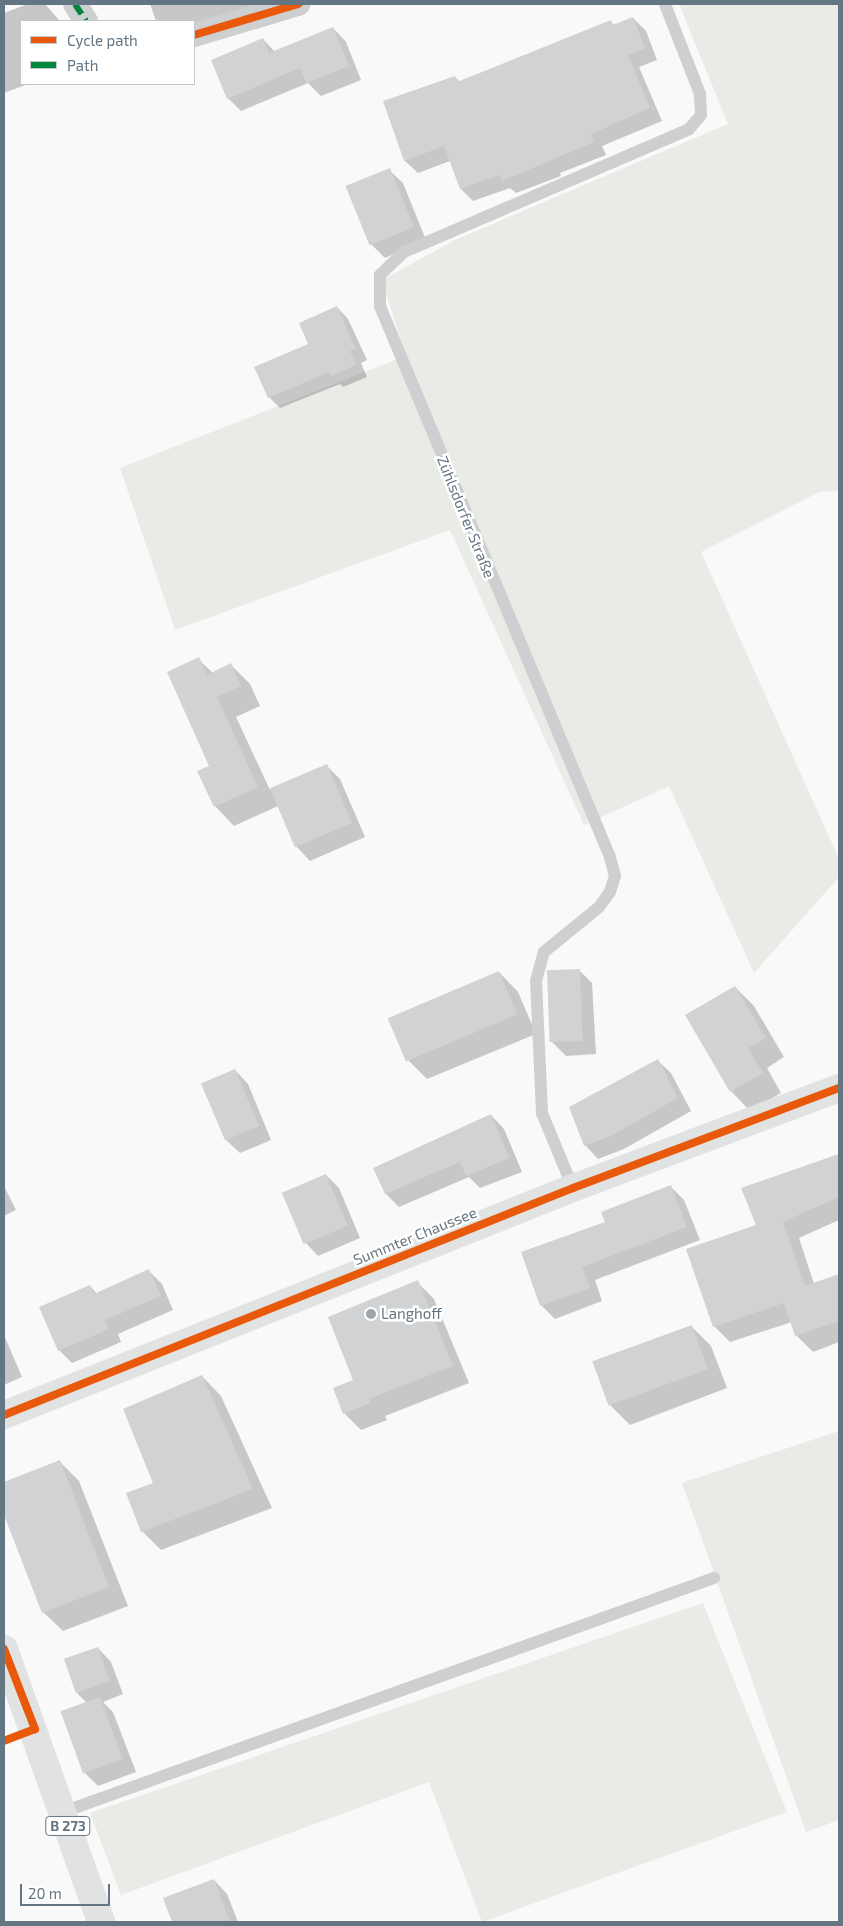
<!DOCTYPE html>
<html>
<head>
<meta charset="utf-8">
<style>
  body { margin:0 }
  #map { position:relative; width:843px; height:1926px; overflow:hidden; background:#f9f9f9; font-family:"Exo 2",sans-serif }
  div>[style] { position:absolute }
  .green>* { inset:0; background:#e8ebe6 }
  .shadow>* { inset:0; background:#0003 }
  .building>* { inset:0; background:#d0d2d3; transform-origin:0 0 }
  .service>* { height:12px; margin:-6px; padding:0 6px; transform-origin:6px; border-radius:6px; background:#cecfd0 }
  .minor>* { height:24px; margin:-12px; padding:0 12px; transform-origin:12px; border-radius:12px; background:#cecfd0 }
  .secondary>* { height:28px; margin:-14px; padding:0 14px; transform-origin:14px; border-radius:14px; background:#e1e2e2 }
  .primary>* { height:28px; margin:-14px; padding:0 14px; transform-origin:14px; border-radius:14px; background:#e1e2e2 }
  .quiet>* { height:6px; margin-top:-3px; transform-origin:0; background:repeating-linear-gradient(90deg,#00873e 0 12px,transparent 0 18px) }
  .cycleway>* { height:8px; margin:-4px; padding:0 4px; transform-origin:4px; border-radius:4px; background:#e8590c }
  .dots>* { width:14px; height:14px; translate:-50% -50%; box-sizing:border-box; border:2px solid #fff; border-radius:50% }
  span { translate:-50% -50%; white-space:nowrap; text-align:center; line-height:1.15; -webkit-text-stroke:5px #fff; paint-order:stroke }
  .shield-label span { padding:1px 4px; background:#fff; border:1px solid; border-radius:4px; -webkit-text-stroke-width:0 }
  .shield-label { font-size:14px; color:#657683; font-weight:700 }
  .street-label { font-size:15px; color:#657683 }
  .poi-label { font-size:15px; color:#657683 }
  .left { translate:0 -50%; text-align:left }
  .frame { position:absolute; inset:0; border:5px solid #657683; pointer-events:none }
  .legend { position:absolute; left:20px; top:20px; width:175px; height:65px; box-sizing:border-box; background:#fff; border:1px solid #c1c8cd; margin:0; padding:6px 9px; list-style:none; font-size:15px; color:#657683 }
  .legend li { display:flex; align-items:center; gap:10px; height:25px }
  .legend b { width:25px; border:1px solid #c1c8cd }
  .scale { position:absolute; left:20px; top:1884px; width:90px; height:22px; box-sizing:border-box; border:2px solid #657683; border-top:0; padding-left:6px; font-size:15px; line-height:18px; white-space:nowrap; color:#657683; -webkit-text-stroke:4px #fff; paint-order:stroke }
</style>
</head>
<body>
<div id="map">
  <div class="green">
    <i style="clip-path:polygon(679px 4px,839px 4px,839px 491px,819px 492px,701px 552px,839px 859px,839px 877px,754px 973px,669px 786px,584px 825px,450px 530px,175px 630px,120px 468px,406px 356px,382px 280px,457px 239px,728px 124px)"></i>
    <i style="clip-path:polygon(839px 1431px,839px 1820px,806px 1832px,682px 1483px)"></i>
    <i style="clip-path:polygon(703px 1603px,787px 1812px,482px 1922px,429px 1782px,121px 1895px,90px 1813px)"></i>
  </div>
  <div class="shadow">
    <i style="clip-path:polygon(28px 4px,45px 4px,60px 21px,21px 21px,21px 84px,28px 84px,4px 93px,4px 13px)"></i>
    <i style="clip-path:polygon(150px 4px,280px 4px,194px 36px,194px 21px,156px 21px)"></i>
    <i style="clip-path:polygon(633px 18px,646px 31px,657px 60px,639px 67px,662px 121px,602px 146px,606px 155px,560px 173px,561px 176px,516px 193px,510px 188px,473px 201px,461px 189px,450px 161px,418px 173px,405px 161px,384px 102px,455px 77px,460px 82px,611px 22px,614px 25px)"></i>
    <i style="clip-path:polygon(333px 28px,346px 42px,361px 80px,321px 96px,308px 83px,241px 111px,228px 98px,263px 39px,275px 52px)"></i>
    <i style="clip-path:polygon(389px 170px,403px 183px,426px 240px,385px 258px,371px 244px)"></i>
    <i style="clip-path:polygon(337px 307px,348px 319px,367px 360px,361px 363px,367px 377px,343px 387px,340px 384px,280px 408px,269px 397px)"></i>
    <i style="clip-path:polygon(198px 659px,213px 673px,231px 665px,250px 684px,260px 706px,236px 717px,270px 790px,327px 766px,340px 779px,365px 837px,310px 861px,297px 847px,278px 806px,234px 826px,215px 806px)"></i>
    <i style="clip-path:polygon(579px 970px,592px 983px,596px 1054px,566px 1056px,552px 1042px)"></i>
    <i style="clip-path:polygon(499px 972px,518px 992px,536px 1034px,427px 1079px,408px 1060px)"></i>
    <i style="clip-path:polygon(735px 987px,754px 1006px,784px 1057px,767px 1068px,781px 1093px,750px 1111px,731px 1091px)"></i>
    <i style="clip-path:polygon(657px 1060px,671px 1073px,691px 1111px,624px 1149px,598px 1159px,585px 1145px)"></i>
    <i style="clip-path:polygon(235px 1070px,248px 1084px,271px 1140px,240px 1153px,226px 1140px)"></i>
    <i style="clip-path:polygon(491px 1115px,504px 1129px,522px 1172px,480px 1188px,469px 1177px,399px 1207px,386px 1194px,375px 1169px)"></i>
    <i style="clip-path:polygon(839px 1154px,839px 1220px,799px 1238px,814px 1284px,839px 1275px,839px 1342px,813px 1352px,796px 1335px,792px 1322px,730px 1342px,714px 1326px,758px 1226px,743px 1189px)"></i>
    <i style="clip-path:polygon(326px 1175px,339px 1188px,360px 1238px,318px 1256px,305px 1242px)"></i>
    <i style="clip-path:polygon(4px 1186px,16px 1210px,4px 1216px)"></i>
    <i style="clip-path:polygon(671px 1187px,684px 1200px,700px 1240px,595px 1280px,602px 1301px,555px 1319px,541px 1305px,606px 1222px)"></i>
    <i style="clip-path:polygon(149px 1271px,162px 1284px,173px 1310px,118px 1334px,121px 1342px,72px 1363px,59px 1350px,90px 1286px,97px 1294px)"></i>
    <i style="clip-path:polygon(417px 1282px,434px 1299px,469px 1383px,385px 1416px,387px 1420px,361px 1430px,344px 1413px,355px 1381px)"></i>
    <i style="clip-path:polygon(691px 1326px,711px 1346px,727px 1388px,630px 1425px,610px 1405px)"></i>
    <i style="clip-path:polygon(4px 1335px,22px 1377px,4px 1385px)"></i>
    <i style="clip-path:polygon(202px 1376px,221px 1396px,272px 1508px,161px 1550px,142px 1531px)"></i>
    <i style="clip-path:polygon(60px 1462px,79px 1481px,128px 1606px,63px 1631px,43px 1612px,4px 1511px,4px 1483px)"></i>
    <i style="clip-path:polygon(98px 1648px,111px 1662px,123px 1694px,103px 1702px,113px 1712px,136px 1772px,98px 1786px,85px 1773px,62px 1713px,87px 1703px,77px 1693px)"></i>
    <i style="clip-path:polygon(214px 1880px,227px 1894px,238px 1922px,173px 1922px,164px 1899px)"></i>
  </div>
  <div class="building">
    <i style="clip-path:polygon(633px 17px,645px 48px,628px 55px,650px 108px,591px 134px,594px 142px,502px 181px,500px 175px,460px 189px,444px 146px,404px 161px,383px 101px,455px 76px,457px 82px,611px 20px,613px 25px)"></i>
    <i style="clip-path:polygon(333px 27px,349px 66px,306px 83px,300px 68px,227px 99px,211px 60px,263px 38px,269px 53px)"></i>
    <i style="left:390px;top:168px;width:64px;height:48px;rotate:68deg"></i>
    <i style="clip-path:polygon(337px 306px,356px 349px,350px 351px,356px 365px,331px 376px,329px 372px,268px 398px,254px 367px,308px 344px,299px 323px)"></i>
    <i style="clip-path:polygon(199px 657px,207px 675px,231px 663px,241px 686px,217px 697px,258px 787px,214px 807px,197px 771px,209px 766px,167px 672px)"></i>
    <i style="left:327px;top:764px;width:64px;height:62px;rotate:67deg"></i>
    <i style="left:580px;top:969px;width:72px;height:33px;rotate:88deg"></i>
    <i style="left:499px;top:971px;width:47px;height:121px;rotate:67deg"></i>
    <i style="clip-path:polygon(735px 986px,766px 1038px,748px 1048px,763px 1073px,730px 1092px,685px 1015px)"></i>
    <i style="clip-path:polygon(658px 1059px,678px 1098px,611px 1136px,584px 1146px,569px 1107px)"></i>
    <i style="left:235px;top:1069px;width:62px;height:37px;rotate:67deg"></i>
    <i style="clip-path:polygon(491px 1114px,509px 1158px,466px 1176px,460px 1162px,385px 1194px,373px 1168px)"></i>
    <i style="clip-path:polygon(839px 1154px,839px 1197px,783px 1222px,805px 1286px,839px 1274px,839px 1321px,795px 1336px,784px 1303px,713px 1327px,686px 1249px,756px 1225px,741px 1188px)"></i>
    <i style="left:326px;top:1174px;width:56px;height:48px;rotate:67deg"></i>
    <i style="clip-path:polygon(671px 1185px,687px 1227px,582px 1267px,590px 1288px,540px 1306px,521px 1252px,605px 1222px,601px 1212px)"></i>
    <i style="clip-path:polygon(149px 1269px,161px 1296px,105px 1320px,109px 1329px,58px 1351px,39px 1307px,90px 1285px,94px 1294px)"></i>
    <i style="clip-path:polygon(418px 1280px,453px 1366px,369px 1399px,370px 1403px,343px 1414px,333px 1388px,353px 1380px,328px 1317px)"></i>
    <i style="left:692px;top:1325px;width:47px;height:106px;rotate:70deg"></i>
    <i style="clip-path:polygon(202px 1375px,253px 1489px,141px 1532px,126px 1493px,153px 1483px,123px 1409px)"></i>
    <i style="clip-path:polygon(60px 1460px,109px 1587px,42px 1613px,4px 1515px,4px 1482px)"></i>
    <i style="left:98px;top:1647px;width:36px;height:36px;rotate:71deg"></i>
    <i style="left:100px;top:1697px;width:66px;height:42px;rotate:70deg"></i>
    <i style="clip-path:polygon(214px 1879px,230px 1922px,172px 1922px,163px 1898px)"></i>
  </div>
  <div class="service">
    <i style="left:573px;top:1188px;width:81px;rotate:-112.5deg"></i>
    <i style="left:542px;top:1113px;width:132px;rotate:-92.6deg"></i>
    <i style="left:536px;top:981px;width:30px;rotate:-75deg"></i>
    <i style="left:544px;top:952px;width:71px;rotate:-39.3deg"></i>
    <i style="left:599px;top:907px;width:19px;rotate:-54deg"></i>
    <i style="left:610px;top:892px;width:17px;rotate:-73deg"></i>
    <i style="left:615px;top:876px;width:20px;rotate:-105deg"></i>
    <i style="left:610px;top:857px;width:597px;rotate:-112.66deg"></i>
    <i style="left:380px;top:306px;width:31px;rotate:-90deg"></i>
    <i style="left:380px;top:275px;width:33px;rotate:-44deg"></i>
    <i style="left:404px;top:252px;width:310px;rotate:-23.3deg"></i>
    <i style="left:689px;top:129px;width:18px;rotate:-49deg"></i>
    <i style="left:701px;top:115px;width:21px;rotate:-93deg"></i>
    <i style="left:700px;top:94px;width:97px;rotate:-111.3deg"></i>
    <i style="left:63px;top:1812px;width:692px;rotate:-19.77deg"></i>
  </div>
  <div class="minor">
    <i style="left:75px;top:4px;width:20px;rotate:57deg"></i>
    <i style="left:194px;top:35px;width:109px;rotate:-16.6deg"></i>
  </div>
  <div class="secondary">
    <i style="left:4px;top:1415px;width:613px;rotate:-21.75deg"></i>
    <i style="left:573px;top:1188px;width:284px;rotate:-20.6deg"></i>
  </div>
  <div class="primary">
    <i style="left:4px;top:1649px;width:290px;rotate:70.4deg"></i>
  </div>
  <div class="quiet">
    <i style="left:75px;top:4px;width:20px;rotate:57deg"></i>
  </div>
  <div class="cycleway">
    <i style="left:194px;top:35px;width:109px;rotate:-16.6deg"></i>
    <i style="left:4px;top:1415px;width:613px;rotate:-21.75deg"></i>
    <i style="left:573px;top:1188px;width:284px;rotate:-20.6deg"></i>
    <i style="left:4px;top:1649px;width:86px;rotate:68.8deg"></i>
    <i style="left:35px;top:1729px;width:33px;rotate:159deg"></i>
  </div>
  <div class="dots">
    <i style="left:371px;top:1314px;background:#99a4ac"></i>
  </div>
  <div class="shield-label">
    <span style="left:68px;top:1826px">B 273</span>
  </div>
  <div class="street-label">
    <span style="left:466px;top:517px;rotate:68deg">Zühlsdorfer Straße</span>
    <span style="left:415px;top:1236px;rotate:-22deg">Summter Chaussee</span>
  </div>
  <div class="poi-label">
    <span class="left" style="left:381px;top:1314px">Langhoff</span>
  </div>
  <div class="frame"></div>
  <ul class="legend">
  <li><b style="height:6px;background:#e8590c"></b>Cycle path</li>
  <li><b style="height:6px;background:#00873e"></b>Path</li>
  </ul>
  <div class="scale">20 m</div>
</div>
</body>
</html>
